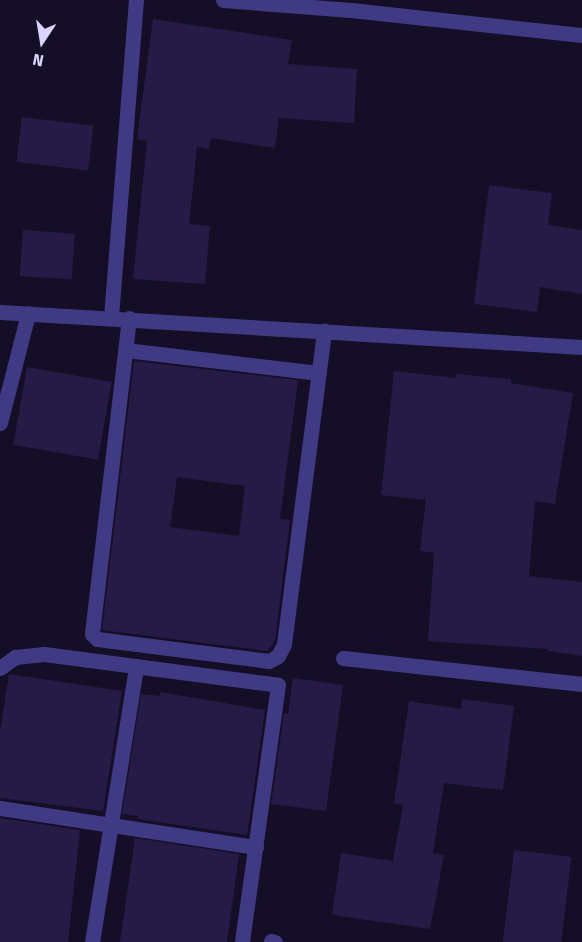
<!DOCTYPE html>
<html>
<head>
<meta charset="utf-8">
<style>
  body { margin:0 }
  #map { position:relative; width:582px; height:942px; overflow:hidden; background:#140f26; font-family:"Fira Sans",sans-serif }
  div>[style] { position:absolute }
  .building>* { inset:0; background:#261b47; transform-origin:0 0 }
  .minor>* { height:15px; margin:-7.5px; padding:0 7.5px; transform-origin:7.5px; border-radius:7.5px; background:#403a85 }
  span { translate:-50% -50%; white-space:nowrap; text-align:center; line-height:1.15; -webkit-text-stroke:5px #140f26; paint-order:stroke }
  .north { position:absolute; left:12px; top:12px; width:60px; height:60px; -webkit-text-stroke:4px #140f26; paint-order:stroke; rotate:192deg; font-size:16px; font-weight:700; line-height:24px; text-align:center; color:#dbd4ff }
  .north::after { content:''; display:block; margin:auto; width:21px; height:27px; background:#dbd4ff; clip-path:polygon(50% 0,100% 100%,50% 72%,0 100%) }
</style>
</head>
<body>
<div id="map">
  <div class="building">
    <i style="clip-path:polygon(153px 19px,292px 40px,288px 64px,357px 69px,354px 123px,279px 118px,275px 148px,211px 138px,209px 149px,197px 147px,189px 224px,210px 226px,205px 284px,133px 279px,147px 141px,137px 139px)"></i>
    <i style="left:22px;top:117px;width:72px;height:45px;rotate:7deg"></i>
    <i style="clip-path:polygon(489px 185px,552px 193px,548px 225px,582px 230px,582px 294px,540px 287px,537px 312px,474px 304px)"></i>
    <i style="left:23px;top:230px;width:52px;height:46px;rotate:4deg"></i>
    <i style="clip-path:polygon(evenodd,134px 361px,298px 380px,280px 519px,290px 520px,275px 641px,267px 651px,102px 630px,134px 361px,177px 477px,245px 486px,239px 536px,170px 527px,177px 477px)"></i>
    <i style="left:27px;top:367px;width:86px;height:79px;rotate:10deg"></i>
    <i style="clip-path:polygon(394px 371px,456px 378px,456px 374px,511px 379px,511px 383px,573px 393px,555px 504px,535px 501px,529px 576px,582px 582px,582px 656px,548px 651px,548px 649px,428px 641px,434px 553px,420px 551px,426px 500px,381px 495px)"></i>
    <i style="clip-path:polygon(9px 674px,122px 691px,103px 811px,0 798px,0 732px)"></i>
    <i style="clip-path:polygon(293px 678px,343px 685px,326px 811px,271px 804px,284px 713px,288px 714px)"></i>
    <i style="clip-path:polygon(160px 692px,265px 710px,247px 835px,138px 819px,138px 816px,122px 814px,141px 694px,160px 696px)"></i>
    <i style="clip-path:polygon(462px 699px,514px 706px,503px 790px,444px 783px,433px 853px,444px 855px,430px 929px,332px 915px,341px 853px,393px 861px,403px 805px,394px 803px,409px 701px,461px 709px)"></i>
    <i style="clip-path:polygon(0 818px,80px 830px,68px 942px,0 942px)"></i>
    <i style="clip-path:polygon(135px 838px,239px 854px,227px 942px,120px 942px)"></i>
    <i style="left:514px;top:850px;width:58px;height:93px;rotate:7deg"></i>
  </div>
  <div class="minor">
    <i style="left:223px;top:0;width:128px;rotate:4.5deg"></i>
    <i style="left:351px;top:10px;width:232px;rotate:6.2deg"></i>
    <i style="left:0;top:312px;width:583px;rotate:3.44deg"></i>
    <i style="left:111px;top:317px;width:318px;rotate:-85.5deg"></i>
    <i style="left:129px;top:318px;width:318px;rotate:96.7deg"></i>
    <i style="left:92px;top:634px;width:7px;rotate:45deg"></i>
    <i style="left:97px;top:639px;width:173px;rotate:7.3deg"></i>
    <i style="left:269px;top:661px;width:10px;rotate:-29deg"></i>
    <i style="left:278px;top:656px;width:13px;rotate:-63deg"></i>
    <i style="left:284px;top:644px;width:316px;rotate:-82.7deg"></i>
    <i style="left:126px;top:350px;width:194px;rotate:6.8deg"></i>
    <i style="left:0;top:423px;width:113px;rotate:-75.6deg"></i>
    <i style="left:343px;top:658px;width:240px;rotate:6.2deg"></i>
    <i style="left:0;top:668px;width:19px;rotate:-36deg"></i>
    <i style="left:15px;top:657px;width:29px;rotate:-6deg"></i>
    <i style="left:44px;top:654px;width:236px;rotate:7.5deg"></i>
    <i style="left:278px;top:685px;width:260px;rotate:98deg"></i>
    <i style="left:0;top:808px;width:259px;rotate:8.7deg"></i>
    <i style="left:271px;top:941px;width:4px;rotate:14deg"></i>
    <i style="left:92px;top:942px;width:279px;rotate:-80.9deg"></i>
  </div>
  <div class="north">N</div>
</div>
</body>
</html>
